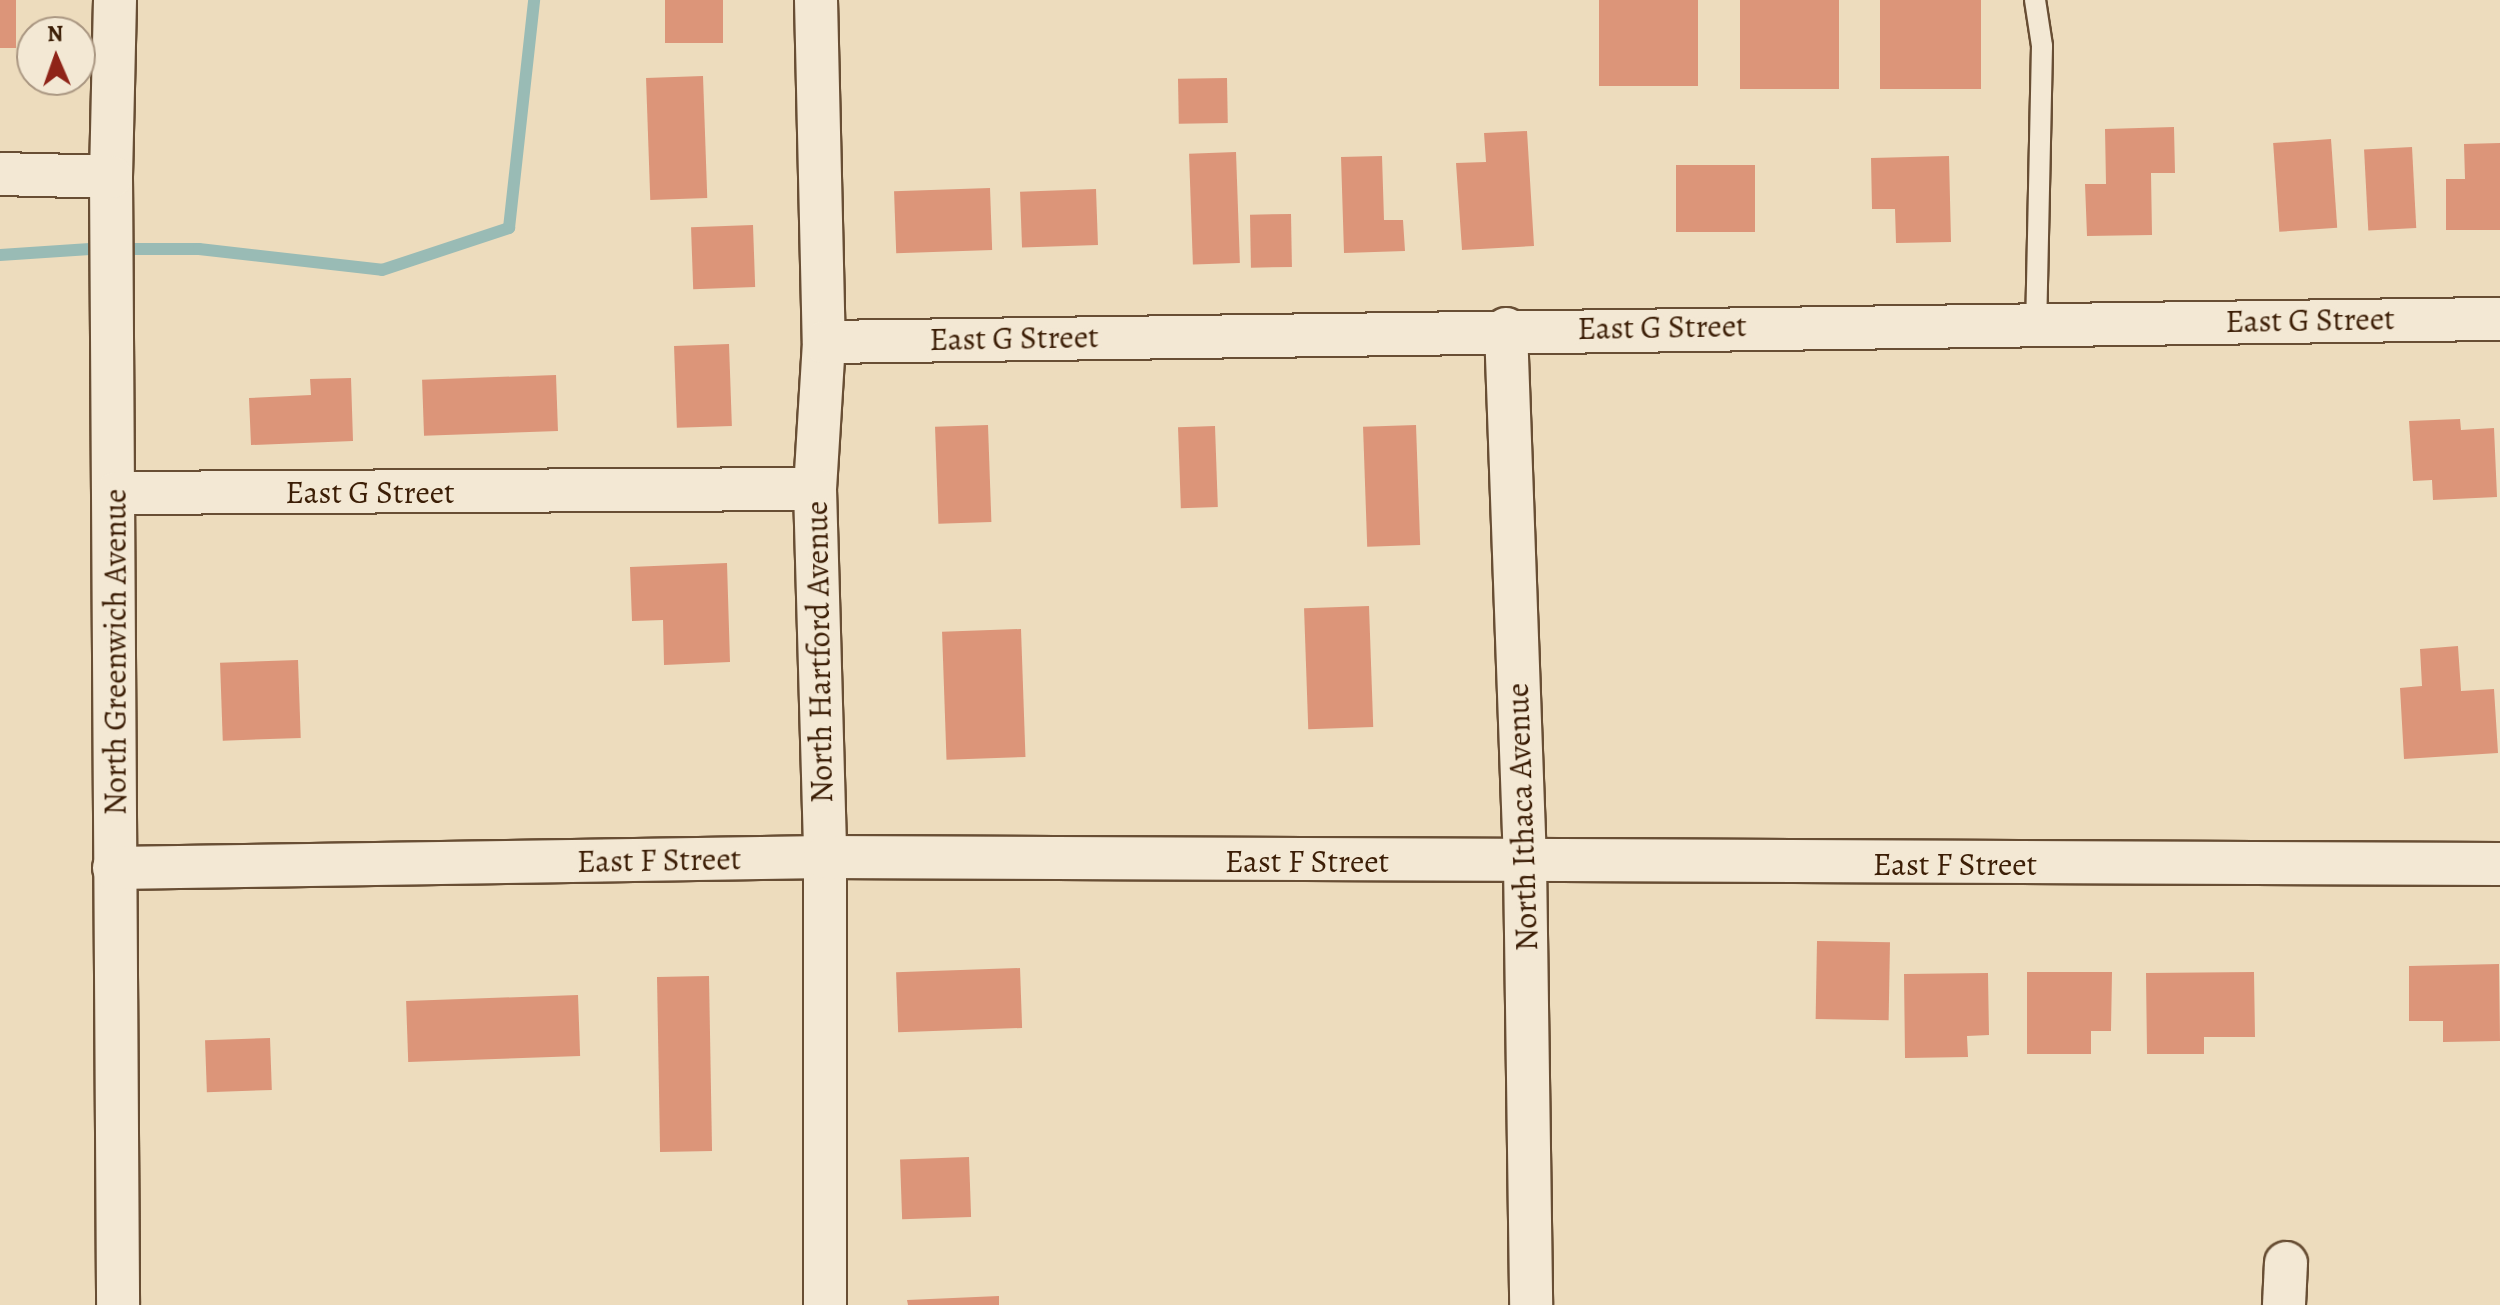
<!DOCTYPE html>
<html>
<head>
<meta charset="utf-8">
<style>
  body { margin:0 }
  #map { position:relative; width:2500px; height:1305px; overflow:hidden; background:#eddcbd; font-family:Alegreya,serif }
  div>[style] { position:absolute }
  .stream>* { height:12px; margin:-6px; padding:0 6px; transform-origin:6px; border-radius:6px; background:#99bbb5 }
  .building>* { inset:0; background:#dc9579; transform-origin:0 0 }
  .roads { filter:drop-shadow(2px 0 #684e34) drop-shadow(-2px 0 #684e34) drop-shadow(0 2px #684e34) drop-shadow(0 -2px #684e34) }
  .lane>* { height:20px; margin:-10px; padding:0 10px; transform-origin:10px; border-radius:10px; background:#f3e8d4 }
  .street>* { height:42px; margin:-21px; padding:0 21px; transform-origin:21px; border-radius:21px; background:#f3e8d4 }
  span { translate:-50% -50%; white-space:nowrap; text-align:center; line-height:1.15; -webkit-text-stroke:7px #f3e8d4; paint-order:stroke }
  .street-label { font-size:32px; color:#3c1e06 }
  .north { position:absolute; left:16px; top:16px; width:80px; height:80px; box-sizing:border-box; background:#f3e8d4; border:2px solid #aa9782; border-radius:50%; rotate:358deg; font-size:22px; font-weight:700; line-height:32px; text-align:center; color:#3c1e06 }
  .north::after { content:''; display:block; margin:auto; width:28px; height:36px; background:#8f2418; clip-path:polygon(50% 0,100% 100%,50% 72%,0 100%) }
</style>
</head>
<body>
<div id="map">
  <div class="stream">
    <i style="left:123px;top:249px;width:76px"></i>
    <i style="left:199px;top:249px;width:184px;rotate:6.5deg"></i>
    <i style="left:382px;top:270px;width:134px;rotate:-18.3deg"></i>
    <i style="left:509px;top:228px;width:229px;rotate:-83.7deg"></i>
    <i style="left:0;top:255px;width:90px;rotate:-3.8deg"></i>
  </div>
  <div class="building">
    <i style="left:0;top:0;width:16px;height:48px"></i>
    <i style="left:665px;top:0;width:58px;height:43px"></i>
    <i style="left:1599px;top:0;width:99px;height:86px"></i>
    <i style="left:1740px;top:0;width:99px;height:89px"></i>
    <i style="left:1880px;top:0;width:101px;height:89px"></i>
    <i style="left:703px;top:76px;width:122px;height:57px;rotate:88deg"></i>
    <i style="left:1227px;top:78px;width:45px;height:49px;rotate:89deg"></i>
    <i style="clip-path:polygon(2174px 127px,2175px 173px,2151px 173px,2152px 235px,2087px 236px,2085px 184px,2106px 184px,2105px 129px)"></i>
    <i style="clip-path:polygon(1527px 131px,1534px 246px,1462px 250px,1456px 163px,1486px 162px,1484px 133px)"></i>
    <i style="left:2331px;top:139px;width:89px;height:58px;rotate:86deg"></i>
    <i style="clip-path:polygon(2500px 143px,2500px 230px,2446px 230px,2446px 179px,2465px 179px,2464px 144px)"></i>
    <i style="left:2412px;top:147px;width:81px;height:48px;rotate:87deg"></i>
    <i style="left:1236px;top:152px;width:111px;height:47px;rotate:88deg"></i>
    <i style="clip-path:polygon(1382px 156px,1384px 220px,1403px 220px,1405px 251px,1344px 253px,1341px 157px)"></i>
    <i style="clip-path:polygon(1949px 156px,1951px 242px,1896px 243px,1895px 209px,1872px 209px,1871px 158px)"></i>
    <i style="left:1755px;top:165px;width:67px;height:79px;rotate:90deg"></i>
    <i style="left:990px;top:188px;width:62px;height:96px;rotate:88deg"></i>
    <i style="left:1096px;top:189px;width:56px;height:76px;rotate:88deg"></i>
    <i style="left:1291px;top:214px;width:53px;height:41px;rotate:89deg"></i>
    <i style="left:753px;top:225px;width:62px;height:62px;rotate:88deg"></i>
    <i style="left:729px;top:344px;width:82px;height:55px;rotate:88deg"></i>
    <i style="left:556px;top:375px;width:56px;height:134px;rotate:88deg"></i>
    <i style="clip-path:polygon(351px 378px,353px 441px,251px 445px,249px 398px,311px 395px,310px 379px)"></i>
    <i style="clip-path:polygon(2460px 419px,2461px 430px,2494px 428px,2497px 497px,2433px 500px,2432px 480px,2413px 481px,2409px 421px)"></i>
    <i style="left:988px;top:425px;width:97px;height:53px;rotate:88deg"></i>
    <i style="left:1416px;top:425px;width:120px;height:53px;rotate:88deg"></i>
    <i style="left:1215px;top:426px;width:81px;height:37px;rotate:88deg"></i>
    <i style="clip-path:polygon(727px 563px,730px 662px,664px 665px,663px 620px,632px 621px,630px 567px)"></i>
    <i style="left:1369px;top:606px;width:121px;height:65px;rotate:88deg"></i>
    <i style="left:1021px;top:629px;width:128px;height:79px;rotate:88deg"></i>
    <i style="clip-path:polygon(2458px 646px,2461px 691px,2494px 689px,2498px 753px,2404px 759px,2400px 688px,2422px 686px,2420px 649px)"></i>
    <i style="left:298px;top:660px;width:78px;height:78px;rotate:88deg"></i>
    <i style="left:1817px;top:941px;width:73px;height:78px;rotate:1deg"></i>
    <i style="clip-path:polygon(2499px 964px,2500px 1041px,2443px 1042px,2443px 1021px,2409px 1021px,2409px 966px)"></i>
    <i style="left:1020px;top:968px;width:60px;height:124px;rotate:88deg"></i>
    <i style="clip-path:polygon(2027px 972px,2112px 972px,2111px 1031px,2091px 1031px,2091px 1054px,2027px 1054px)"></i>
    <i style="clip-path:polygon(2254px 972px,2255px 1037px,2204px 1037px,2204px 1054px,2147px 1054px,2146px 973px)"></i>
    <i style="clip-path:polygon(1988px 973px,1989px 1035px,1967px 1036px,1968px 1057px,1905px 1058px,1904px 974px)"></i>
    <i style="left:709px;top:976px;width:175px;height:52px;rotate:89deg"></i>
    <i style="left:578px;top:995px;width:61px;height:172px;rotate:88deg"></i>
    <i style="left:270px;top:1038px;width:52px;height:65px;rotate:88deg"></i>
    <i style="left:969px;top:1157px;width:60px;height:69px;rotate:88deg"></i>
    <i style="clip-path:polygon(999px 1296px,999px 1305px,908px 1305px,907px 1300px)"></i>
  </div>
  <div class="roads">
    <div class="lane">
      <i style="left:2035px;top:0;width:47px;rotate:81.3deg"></i>
      <i style="left:2042px;top:46px;width:277px;rotate:91.2deg"></i>
    </div>
    <div class="street">
      <i style="left:115px;top:0;width:177px;rotate:91.3deg"></i>
      <i style="left:111px;top:177px;width:1128px;rotate:89.64deg"></i>
      <i style="left:816px;top:0;width:342px;rotate:88.7deg"></i>
      <i style="left:824px;top:342px;width:147px;rotate:93.5deg"></i>
      <i style="left:815px;top:489px;width:368px;rotate:88.4deg"></i>
      <i style="left:825px;top:857px;width:448px;rotate:90deg"></i>
      <i style="left:0;top:174px;width:111px;rotate:1.5deg"></i>
      <i style="left:1506px;top:329px;width:533px;rotate:87.96deg"></i>
      <i style="left:1525px;top:862px;width:443px;rotate:89.2deg"></i>
      <i style="left:824px;top:342px;width:1676px;rotate:-0.79deg"></i>
      <i style="left:116px;top:493px;width:699px;rotate:-0.33deg"></i>
      <i style="left:114px;top:868px;width:711px;rotate:-0.89deg"></i>
      <i style="left:825px;top:857px;width:1675px;rotate:0.24deg"></i>
      <i style="left:2284px;top:1305px;width:42px;rotate:-87.3deg"></i>
    </div>
  </div>
  <div class="street-label">
    <span style="left:2310px;top:320px;rotate:-1deg">East G Street</span>
    <span style="left:1662px;top:327px;rotate:-1deg">East G Street</span>
    <span style="left:1014px;top:338px;rotate:-1deg">East G Street</span>
    <span style="left:370px;top:492px">East G Street</span>
    <span style="left:115px;top:652px;rotate:-90deg">North Greenwich Avenue</span>
    <span style="left:819px;top:652px;rotate:-91deg">North Hartford Avenue</span>
    <span style="left:1522px;top:817px;rotate:-92deg">North Ithaca Avenue</span>
    <span style="left:659px;top:860px;rotate:-1deg">East F Street</span>
    <span style="left:1307px;top:861px">East F Street</span>
    <span style="left:1955px;top:864px">East F Street</span>
  </div>
  <div class="north">N</div>
</div>
</body>
</html>
